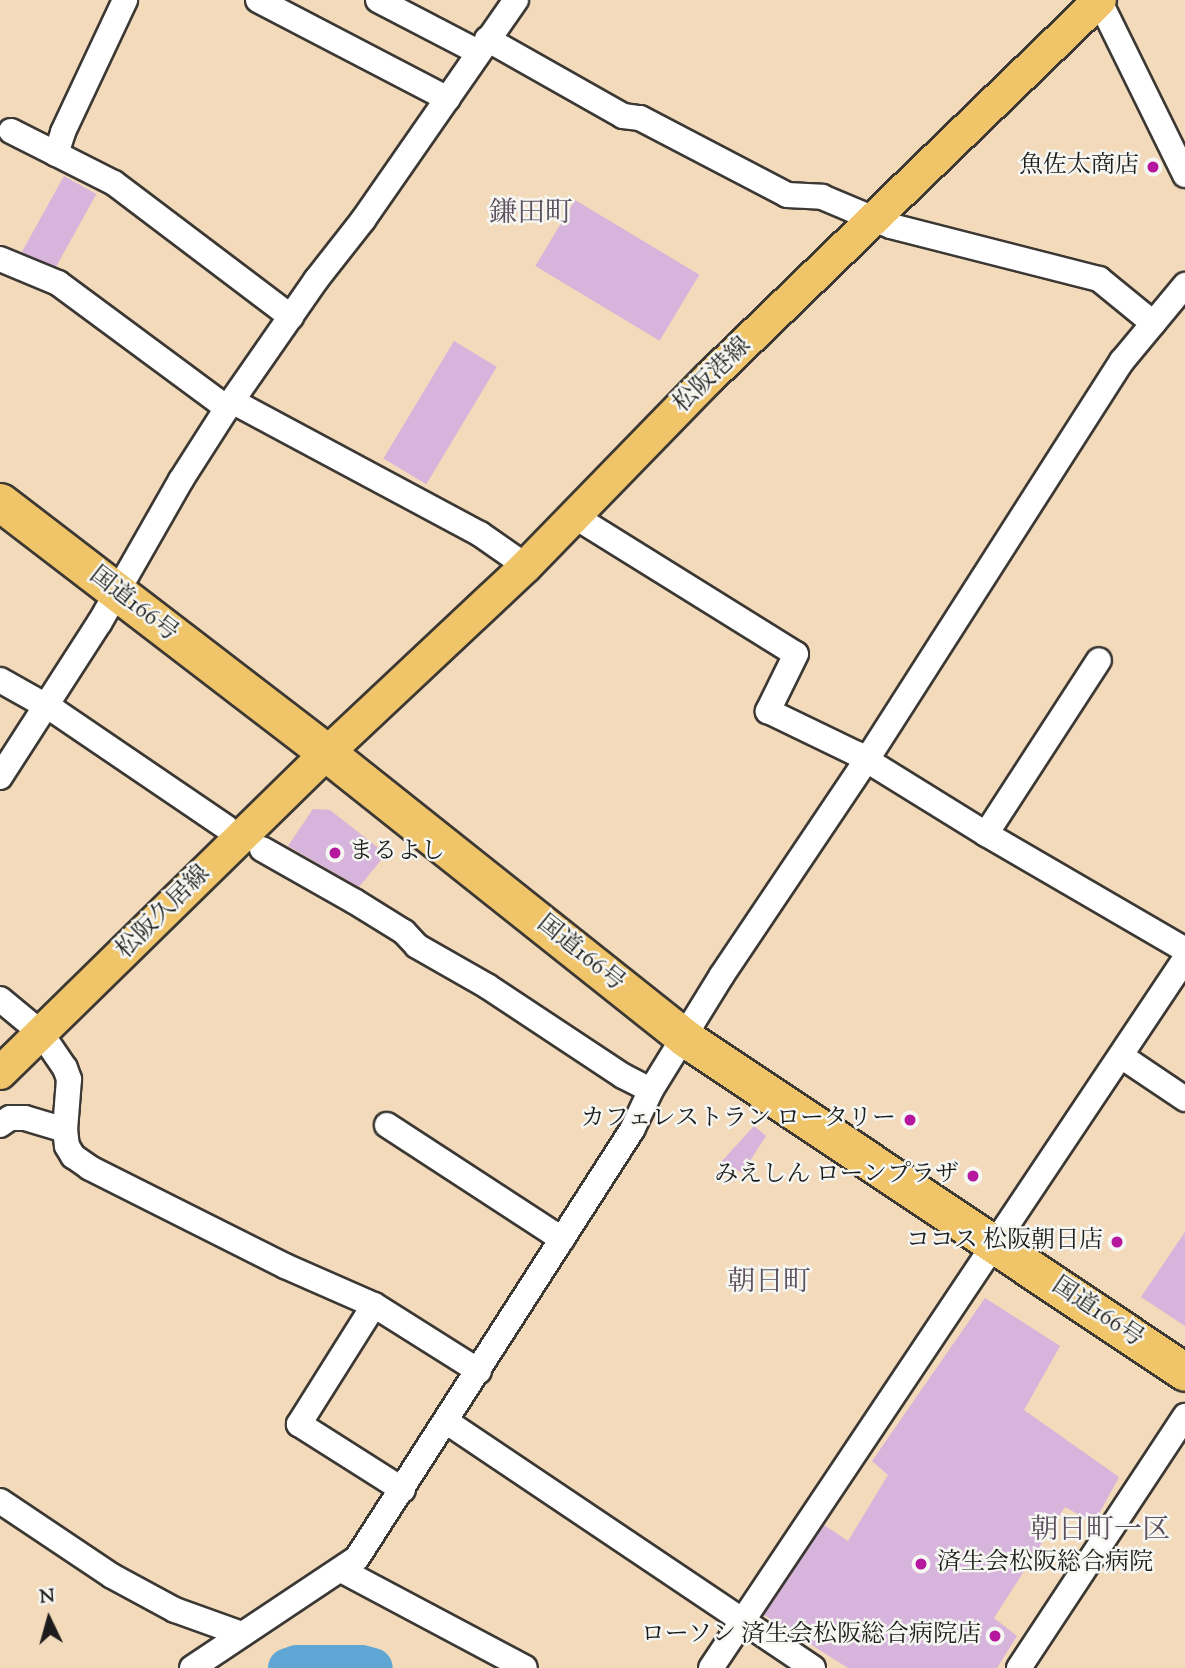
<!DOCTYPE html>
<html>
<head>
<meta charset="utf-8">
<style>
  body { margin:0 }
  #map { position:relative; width:1185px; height:1668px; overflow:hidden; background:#f2dabb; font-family:"Sorts Mill Goudy","Noto Serif JP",serif }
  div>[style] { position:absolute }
  .river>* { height:40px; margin:-20px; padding:0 20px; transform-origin:20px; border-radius:20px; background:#5fa6d5 }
  .building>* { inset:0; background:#d6b4db; transform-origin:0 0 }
  .roads { filter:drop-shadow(2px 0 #3c3834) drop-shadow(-2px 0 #3c3834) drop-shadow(0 2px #3c3834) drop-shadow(0 -2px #3c3834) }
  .minor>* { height:24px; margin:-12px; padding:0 12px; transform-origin:12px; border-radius:12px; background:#fff }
  .major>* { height:32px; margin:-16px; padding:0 16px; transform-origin:16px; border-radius:16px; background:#f0c469 }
  .highway>* { height:37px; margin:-18.5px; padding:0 18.5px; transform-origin:18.5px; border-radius:18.5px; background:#f0c469 }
  .dots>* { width:19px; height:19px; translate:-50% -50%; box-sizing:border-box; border:4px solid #f6f6f2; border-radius:50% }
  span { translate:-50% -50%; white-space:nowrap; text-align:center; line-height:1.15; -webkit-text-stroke:5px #f6f6f2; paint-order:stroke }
  .poi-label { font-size:24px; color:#1c1c1c }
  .right { translate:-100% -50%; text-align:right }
  .left { translate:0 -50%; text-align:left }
  .street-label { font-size:24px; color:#1c1c1c }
  .quarter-label { font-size:28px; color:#5d515f }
  .north { position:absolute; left:14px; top:1584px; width:70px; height:70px; -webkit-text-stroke:5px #f6f6f2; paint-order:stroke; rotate:355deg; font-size:19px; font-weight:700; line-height:28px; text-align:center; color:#1c1c1c }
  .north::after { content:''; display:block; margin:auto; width:24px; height:32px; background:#1c1c1c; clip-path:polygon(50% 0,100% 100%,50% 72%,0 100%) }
</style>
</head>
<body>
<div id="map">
  <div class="river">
    <i style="left:288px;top:1668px;width:9px;rotate:-18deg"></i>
    <i style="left:297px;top:1665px;width:64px"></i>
    <i style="left:361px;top:1665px;width:12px;rotate:14deg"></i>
  </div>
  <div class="building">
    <i style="left:64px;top:176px;width:37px;height:87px;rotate:29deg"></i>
    <i style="left:575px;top:200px;width:145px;height:77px;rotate:31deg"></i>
    <i style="left:454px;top:341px;width:50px;height:137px;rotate:31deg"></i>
    <i style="clip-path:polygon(313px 809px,330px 810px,386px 854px,359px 887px,288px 846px)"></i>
    <i style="clip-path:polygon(754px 1126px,766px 1136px,742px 1173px,722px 1161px)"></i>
    <i style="clip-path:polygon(1185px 1232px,1185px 1326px,1141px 1297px)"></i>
    <i style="clip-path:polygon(985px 1298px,1060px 1346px,1024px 1410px,1119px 1477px,1094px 1523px,1065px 1507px,994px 1618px,1017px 1636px,997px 1668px,848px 1668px,764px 1615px,824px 1525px,848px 1541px,888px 1475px,872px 1461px)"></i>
  </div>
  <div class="roads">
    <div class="minor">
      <i style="left:258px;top:0;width:214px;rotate:27.5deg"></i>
      <i style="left:378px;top:0;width:113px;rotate:27.5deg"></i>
      <i style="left:1099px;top:0;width:195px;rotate:63.8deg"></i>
      <i style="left:487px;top:39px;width:156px;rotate:29.5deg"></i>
      <i style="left:623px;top:116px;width:17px;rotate:7deg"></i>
      <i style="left:640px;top:118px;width:166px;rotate:27.6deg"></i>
      <i style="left:787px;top:195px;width:35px;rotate:3deg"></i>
      <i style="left:822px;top:197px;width:75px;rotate:22.8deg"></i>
      <i style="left:891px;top:226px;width:215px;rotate:14.3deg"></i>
      <i style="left:1099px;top:279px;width:70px;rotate:39.2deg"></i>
      <i style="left:11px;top:131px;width:115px;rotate:26.8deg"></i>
      <i style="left:114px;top:183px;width:222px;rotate:37.1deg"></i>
      <i style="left:56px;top:154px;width:23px;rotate:-72deg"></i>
      <i style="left:63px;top:132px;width:146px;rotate:-64.8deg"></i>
      <i style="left:0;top:259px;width:63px;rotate:22.5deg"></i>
      <i style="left:58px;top:283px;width:210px;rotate:36.5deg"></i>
      <i style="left:232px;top:401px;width:281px;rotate:28.2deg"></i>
      <i style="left:480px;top:534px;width:56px;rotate:34.8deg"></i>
      <i style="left:574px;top:516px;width:261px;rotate:31.9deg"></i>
      <i style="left:796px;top:654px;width:64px;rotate:116.2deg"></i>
      <i style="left:768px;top:711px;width:99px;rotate:25.8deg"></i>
      <i style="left:857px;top:754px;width:152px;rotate:31.8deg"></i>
      <i style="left:986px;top:834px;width:230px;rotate:30.2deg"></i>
      <i style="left:0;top:680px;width:63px;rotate:29.4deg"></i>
      <i style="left:55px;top:711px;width:207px;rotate:34.2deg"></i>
      <i style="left:0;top:777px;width:184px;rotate:-57.2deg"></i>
      <i style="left:100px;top:622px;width:163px;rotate:-60.3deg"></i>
      <i style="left:181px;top:480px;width:85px;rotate:-57.4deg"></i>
      <i style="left:227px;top:408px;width:156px;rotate:-55.2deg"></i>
      <i style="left:316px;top:280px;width:76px;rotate:-51.9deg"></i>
      <i style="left:363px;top:220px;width:268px;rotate:-55.2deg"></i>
      <i style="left:986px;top:834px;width:207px;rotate:-57deg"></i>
      <i style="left:262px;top:849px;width:106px;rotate:29.5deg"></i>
      <i style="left:354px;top:901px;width:59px;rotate:31.8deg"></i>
      <i style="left:404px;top:932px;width:19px;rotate:47deg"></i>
      <i style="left:417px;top:946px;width:81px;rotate:29.7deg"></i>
      <i style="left:487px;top:986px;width:163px;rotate:33.5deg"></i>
      <i style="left:623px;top:1076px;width:31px;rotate:27deg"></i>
      <i style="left:0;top:999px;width:53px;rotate:39.7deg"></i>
      <i style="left:41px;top:1033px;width:42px;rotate:55.6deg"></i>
      <i style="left:65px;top:1068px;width:12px;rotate:70deg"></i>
      <i style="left:69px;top:1079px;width:51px;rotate:94.5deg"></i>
      <i style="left:65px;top:1130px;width:16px;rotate:83deg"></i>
      <i style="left:67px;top:1146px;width:12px;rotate:59deg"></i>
      <i style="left:73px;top:1156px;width:21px;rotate:35deg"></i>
      <i style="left:90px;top:1168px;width:218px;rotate:26.7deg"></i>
      <i style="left:285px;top:1266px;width:97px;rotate:23.7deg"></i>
      <i style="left:374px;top:1305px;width:124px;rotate:32.2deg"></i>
      <i style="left:1121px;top:1056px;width:77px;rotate:33.9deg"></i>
      <i style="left:0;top:1125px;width:12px;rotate:-35deg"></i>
      <i style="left:10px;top:1118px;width:15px"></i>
      <i style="left:25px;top:1118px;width:42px;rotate:16.7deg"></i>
      <i style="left:387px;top:1125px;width:209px;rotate:33.1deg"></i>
      <i style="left:374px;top:1305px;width:141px;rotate:122.2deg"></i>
      <i style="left:299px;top:1424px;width:123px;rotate:32.4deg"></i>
      <i style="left:447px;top:1422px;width:441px;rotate:33.9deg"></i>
      <i style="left:0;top:1501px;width:135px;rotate:33.8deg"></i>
      <i style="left:112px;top:1576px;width:72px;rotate:28.4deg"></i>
      <i style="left:175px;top:1610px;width:71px;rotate:19.7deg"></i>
      <i style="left:341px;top:1570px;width:208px;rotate:28deg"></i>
      <i style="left:192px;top:1668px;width:198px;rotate:-33.7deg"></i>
      <i style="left:357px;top:1558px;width:509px;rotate:-57.28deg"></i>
      <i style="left:632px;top:1130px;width:44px;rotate:-64.6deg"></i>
      <i style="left:651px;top:1090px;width:135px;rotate:-58.3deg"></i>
      <i style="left:722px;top:975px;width:258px;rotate:-56.1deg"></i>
      <i style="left:866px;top:761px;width:475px;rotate:-57.4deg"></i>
      <i style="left:1122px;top:361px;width:99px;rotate:-50.3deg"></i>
      <i style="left:711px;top:1668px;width:853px;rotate:-56.24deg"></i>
      <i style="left:1019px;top:1668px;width:302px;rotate:-56.6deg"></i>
    </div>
    <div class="major">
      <i style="left:0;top:1073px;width:458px;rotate:-44.4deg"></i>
      <i style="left:327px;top:753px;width:273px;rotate:-43.2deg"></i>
      <i style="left:526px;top:566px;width:261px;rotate:-45.8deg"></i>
      <i style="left:708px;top:379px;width:545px;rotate:-44.03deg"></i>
    </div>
    <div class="highway">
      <i style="left:0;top:502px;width:412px;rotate:37.5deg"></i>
      <i style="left:327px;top:753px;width:458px;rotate:38.5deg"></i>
      <i style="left:685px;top:1038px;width:601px;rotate:33.74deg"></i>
    </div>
  </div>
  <div class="dots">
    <i style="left:1153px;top:167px;background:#b5179e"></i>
    <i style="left:335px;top:853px;background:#b5179e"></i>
    <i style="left:910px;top:1120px;background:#b5179e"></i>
    <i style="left:973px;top:1176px;background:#b5179e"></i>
    <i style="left:1117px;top:1242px;background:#b5179e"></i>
    <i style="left:921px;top:1564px;background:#b5179e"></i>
    <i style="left:995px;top:1636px;background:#b5179e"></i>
  </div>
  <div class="poi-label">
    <span class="right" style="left:1139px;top:167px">魚佐太商店</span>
    <span class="left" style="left:349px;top:853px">まるよし</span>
    <span class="right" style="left:896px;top:1120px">カフェレストラン ロータリー</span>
    <span class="right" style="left:959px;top:1176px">みえしん ローンプラザ</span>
    <span class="right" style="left:1103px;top:1242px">ココス 松阪朝日店</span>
    <span class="left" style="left:937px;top:1564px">済生会松阪総合病院</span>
    <span class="right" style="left:981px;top:1636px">ローソン 済生会松阪総合病院店</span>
  </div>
  <div class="street-label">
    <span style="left:713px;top:376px;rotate:-44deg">松阪港線</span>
    <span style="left:133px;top:605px;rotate:38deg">国道166号</span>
    <span style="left:164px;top:913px;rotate:-45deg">松阪久居線</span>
    <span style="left:580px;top:954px;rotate:39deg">国道166号</span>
    <span style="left:1097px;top:1313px;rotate:34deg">国道166号</span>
  </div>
  <div class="quarter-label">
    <span style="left:531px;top:214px">鎌田町</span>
    <span style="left:769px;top:1283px">朝日町</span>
    <span style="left:1100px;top:1531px">朝日町一区</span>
  </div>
  <div class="north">N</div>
</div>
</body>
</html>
